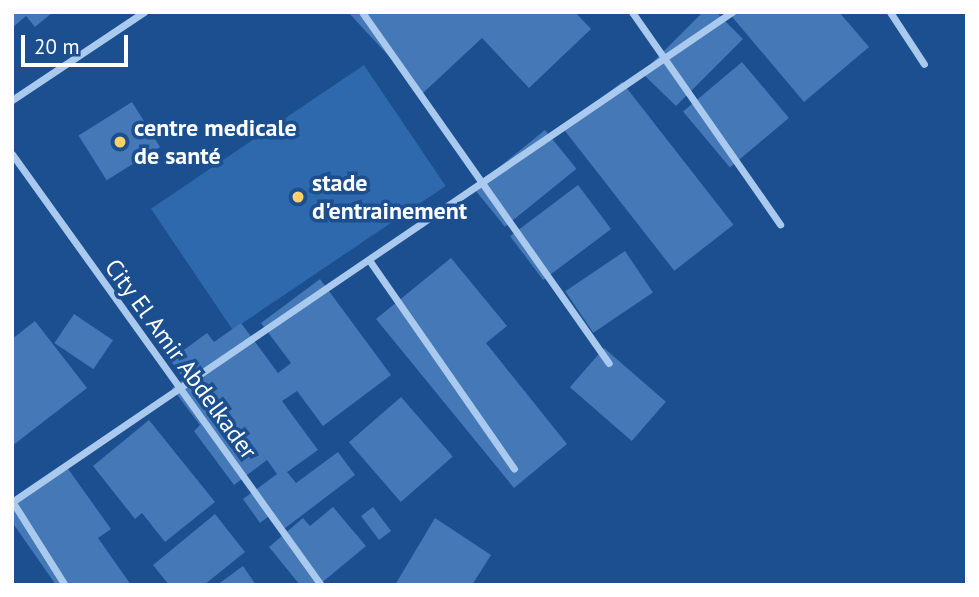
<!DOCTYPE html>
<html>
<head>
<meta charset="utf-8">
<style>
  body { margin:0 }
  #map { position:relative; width:979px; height:597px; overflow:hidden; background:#1b4f8f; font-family:"PT Sans",sans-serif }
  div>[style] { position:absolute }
  .green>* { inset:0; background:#2e69ad; transform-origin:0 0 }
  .building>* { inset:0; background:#4478b7; transform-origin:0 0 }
  .minor>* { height:7px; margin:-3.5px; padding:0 3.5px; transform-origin:3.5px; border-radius:3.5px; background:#a9c9ee }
  .dots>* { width:19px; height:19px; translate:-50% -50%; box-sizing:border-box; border:4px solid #1b4f8f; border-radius:50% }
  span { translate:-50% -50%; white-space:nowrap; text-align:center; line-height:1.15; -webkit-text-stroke:7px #1b4f8f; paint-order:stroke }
  .poi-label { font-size:24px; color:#fff; font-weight:700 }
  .left { translate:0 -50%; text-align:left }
  .street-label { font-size:24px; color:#fff }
  .frame { position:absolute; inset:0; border:14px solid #fff; pointer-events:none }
  .scale { position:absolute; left:21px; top:35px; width:107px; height:32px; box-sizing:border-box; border:4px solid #fff; border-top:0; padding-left:9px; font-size:21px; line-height:24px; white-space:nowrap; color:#fff; -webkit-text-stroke:5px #1b4f8f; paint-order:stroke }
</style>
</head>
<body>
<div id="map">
  <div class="green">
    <i style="left:364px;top:65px;width:146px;height:257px;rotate:56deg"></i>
  </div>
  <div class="building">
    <i style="clip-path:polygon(12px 12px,53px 12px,35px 27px,26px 16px,12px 28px)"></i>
    <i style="clip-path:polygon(348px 12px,575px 12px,591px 29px,529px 88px,482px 38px,423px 93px)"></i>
    <i style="clip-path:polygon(703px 12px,716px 12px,743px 39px,676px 106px,642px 73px)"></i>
    <i style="clip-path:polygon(728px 12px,839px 12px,869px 47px,804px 102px)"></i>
    <i style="left:742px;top:62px;width:73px;height:77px;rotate:50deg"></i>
    <i style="left:622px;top:82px;width:181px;height:75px;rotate:52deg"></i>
    <i style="left:132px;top:102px;width:53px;height:63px;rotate:58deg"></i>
    <i style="left:545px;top:130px;width:50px;height:92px;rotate:51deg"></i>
    <i style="left:578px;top:185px;width:55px;height:85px;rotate:53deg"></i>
    <i style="left:625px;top:251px;width:50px;height:72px;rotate:56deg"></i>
    <i style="clip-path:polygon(451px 258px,507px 326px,486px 343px,567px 444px,514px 488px,376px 319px)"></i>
    <i style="clip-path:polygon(320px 279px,391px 375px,323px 426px,297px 391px,282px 401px,318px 450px,287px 472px,296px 483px,338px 452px,355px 475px,280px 532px,269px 516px,260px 523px,243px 499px,277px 474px,267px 460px,234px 485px,194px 431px,200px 425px,172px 388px,184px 379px,170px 360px,207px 333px,214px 342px,241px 323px,278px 373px,291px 363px,261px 323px)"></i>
    <i style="left:74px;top:314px;width:47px;height:35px;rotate:34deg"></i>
    <i style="clip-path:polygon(35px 321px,87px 388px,12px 446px,12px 339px)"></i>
    <i style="left:604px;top:348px;width:82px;height:52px;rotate:41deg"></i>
    <i style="left:401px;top:397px;width:79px;height:69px;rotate:49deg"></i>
    <i style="clip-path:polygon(149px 420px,215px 502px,165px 542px,142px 513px,135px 519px,93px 466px)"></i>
    <i style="clip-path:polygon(66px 466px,111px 529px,98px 538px,131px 585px,56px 585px,12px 522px,12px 504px)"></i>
    <i style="clip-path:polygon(333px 507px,366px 546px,319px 585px,300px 585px,269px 547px,303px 518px,310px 526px)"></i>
    <i style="left:373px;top:507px;width:30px;height:15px;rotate:53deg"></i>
    <i style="clip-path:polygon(215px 514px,245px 552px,204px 585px,169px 585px,153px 565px)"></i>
    <i style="clip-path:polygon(435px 518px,491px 555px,472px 585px,395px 585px)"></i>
    <i style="clip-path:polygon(243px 566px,256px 585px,217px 585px)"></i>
  </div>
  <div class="minor">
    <i style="left:362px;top:12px;width:429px;rotate:54.9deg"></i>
    <i style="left:632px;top:12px;width:259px;rotate:55.1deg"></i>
    <i style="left:890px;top:12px;width:62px;rotate:56.8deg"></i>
    <i style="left:12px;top:100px;width:159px;rotate:-33.7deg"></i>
    <i style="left:12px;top:154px;width:530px;rotate:54.36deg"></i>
    <i style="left:369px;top:260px;width:254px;rotate:55.2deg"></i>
    <i style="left:12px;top:501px;width:99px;rotate:57.8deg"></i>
    <i style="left:12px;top:502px;width:871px;rotate:-34.24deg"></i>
  </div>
  <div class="dots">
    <i style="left:120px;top:142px;background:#ffd166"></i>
    <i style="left:298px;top:197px;background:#ffd166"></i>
  </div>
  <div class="poi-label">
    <span class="left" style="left:134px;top:142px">centre medicale<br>de santé</span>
    <span class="left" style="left:312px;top:197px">stade<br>d'entrainement</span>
  </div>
  <div class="street-label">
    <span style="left:181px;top:359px;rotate:54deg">City El Amir Abdelkader</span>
  </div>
  <div class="frame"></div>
  <div class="scale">20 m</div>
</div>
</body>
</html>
